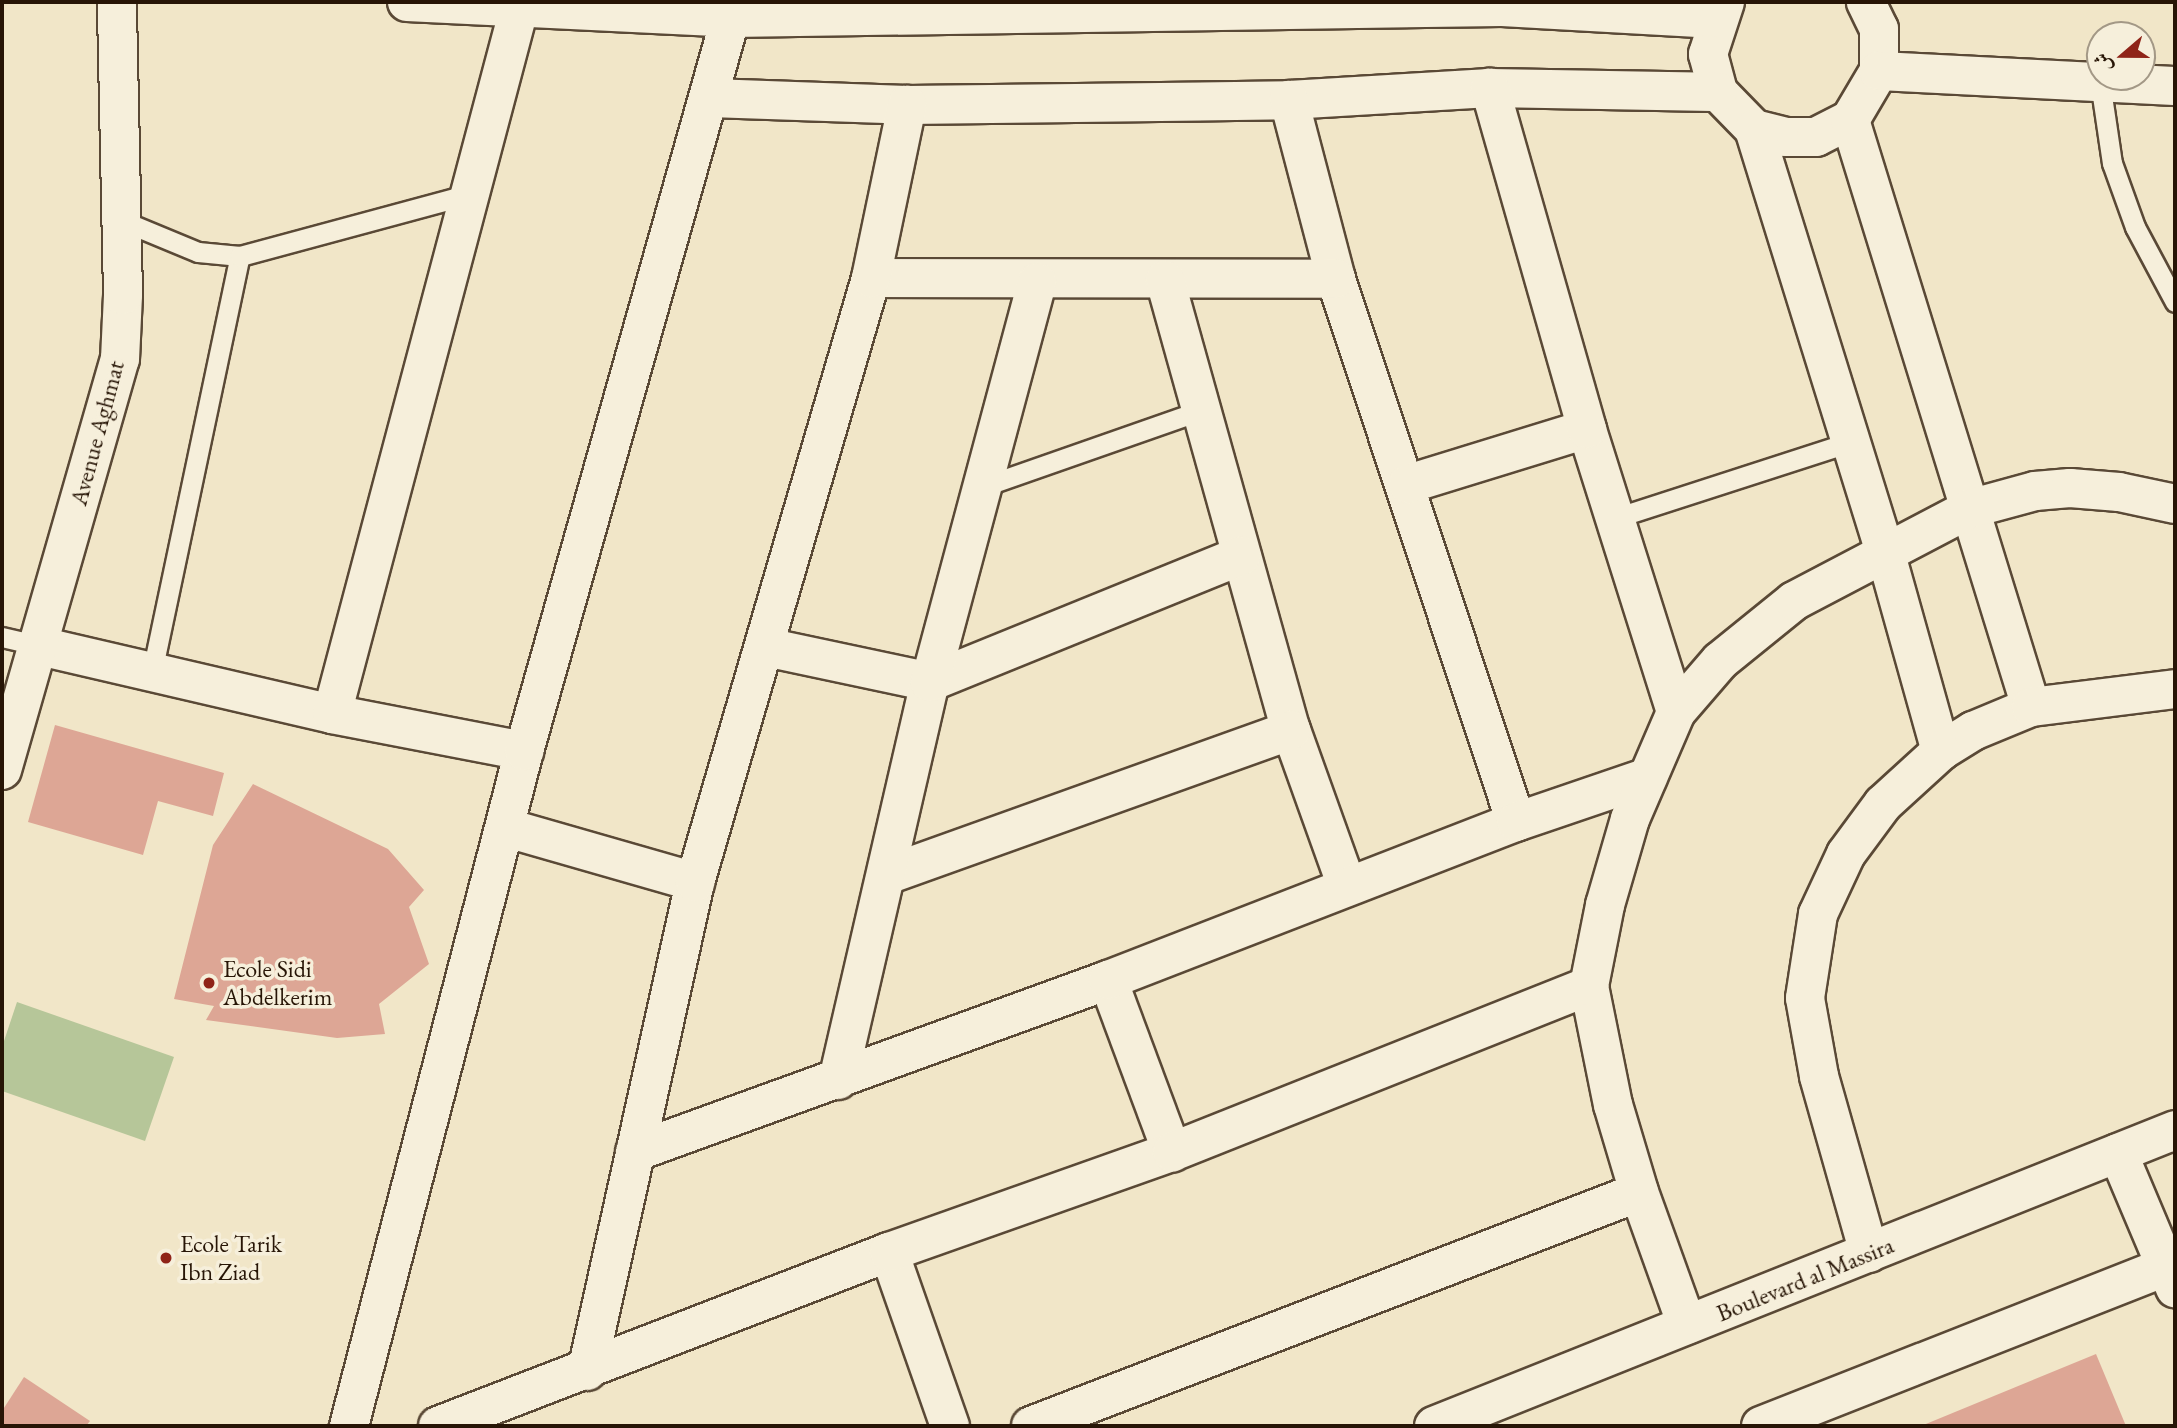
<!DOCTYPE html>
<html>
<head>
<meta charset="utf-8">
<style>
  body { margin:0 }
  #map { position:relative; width:2177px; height:1428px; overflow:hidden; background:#f1e6c8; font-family:"EB Garamond",Amiri,serif }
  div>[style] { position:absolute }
  .green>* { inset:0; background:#b6c699 }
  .building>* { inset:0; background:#dda695 }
  .roads { filter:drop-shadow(2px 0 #5a4936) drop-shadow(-2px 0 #5a4936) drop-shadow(0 2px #5a4936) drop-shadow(0 -2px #5a4936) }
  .lane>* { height:19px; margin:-9.5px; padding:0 9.5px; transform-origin:9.5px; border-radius:9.5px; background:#f6efdb }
  .street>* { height:38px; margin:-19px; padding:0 19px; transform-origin:19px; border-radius:19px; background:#f6efdb }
  .secondary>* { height:38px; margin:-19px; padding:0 19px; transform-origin:19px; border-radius:19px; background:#f6efdb }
  .dots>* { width:19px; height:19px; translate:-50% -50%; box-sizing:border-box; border:4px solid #f6efdb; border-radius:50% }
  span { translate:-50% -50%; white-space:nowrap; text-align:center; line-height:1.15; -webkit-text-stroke:7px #f6efdb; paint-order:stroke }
  .street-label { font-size:24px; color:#271506 }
  .poi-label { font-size:24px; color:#271506 }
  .left { translate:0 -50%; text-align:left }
  .frame { position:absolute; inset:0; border:4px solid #271506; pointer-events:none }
  .north { position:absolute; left:2086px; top:21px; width:70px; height:70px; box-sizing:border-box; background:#f6efdb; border:2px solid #a39886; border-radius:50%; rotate:250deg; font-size:19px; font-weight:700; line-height:28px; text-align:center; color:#271506 }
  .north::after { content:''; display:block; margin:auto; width:24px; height:32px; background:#8f2418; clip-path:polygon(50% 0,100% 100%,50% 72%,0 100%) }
</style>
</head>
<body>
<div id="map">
  <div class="green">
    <i style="clip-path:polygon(17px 1002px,174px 1057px,145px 1141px,2px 1091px,2px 1047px)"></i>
  </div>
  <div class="building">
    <i style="clip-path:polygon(55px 725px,224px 773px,213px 816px,158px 801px,143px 855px,28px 822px)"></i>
    <i style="clip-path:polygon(253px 784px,388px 849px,424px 890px,409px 907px,429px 964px,379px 1004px,385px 1034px,337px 1038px,206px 1020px,214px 1006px,174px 999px,213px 845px)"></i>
    <i style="clip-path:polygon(2096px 1354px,2126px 1426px,1921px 1426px)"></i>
    <i style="clip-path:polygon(24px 1377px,90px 1421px,86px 1426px,2px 1426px,2px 1411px)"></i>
  </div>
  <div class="roads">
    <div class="lane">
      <i style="left:2100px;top:82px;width:82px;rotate:81.6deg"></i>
      <i style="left:2112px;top:163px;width:68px;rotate:70.2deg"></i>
      <i style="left:2135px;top:227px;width:85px;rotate:61.9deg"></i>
      <i style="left:123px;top:221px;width:81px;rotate:22.5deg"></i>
      <i style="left:198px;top:252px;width:42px;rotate:5.4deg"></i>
      <i style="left:982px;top:487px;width:230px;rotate:-19.3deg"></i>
      <i style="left:1615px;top:518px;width:248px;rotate:-17.9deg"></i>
      <i style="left:2px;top:637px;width:39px;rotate:13deg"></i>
      <i style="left:152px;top:672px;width:425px;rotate:-78.1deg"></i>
      <i style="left:240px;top:256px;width:238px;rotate:-15.1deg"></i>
    </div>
    <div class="street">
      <i style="left:407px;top:2px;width:324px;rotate:2.8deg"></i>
      <i style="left:731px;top:18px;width:771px;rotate:-0.82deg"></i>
      <i style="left:1502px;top:7px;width:214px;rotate:3.2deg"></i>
      <i style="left:1725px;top:2px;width:55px;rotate:108.1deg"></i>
      <i style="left:1708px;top:54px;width:39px;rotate:75deg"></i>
      <i style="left:1718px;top:92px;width:52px;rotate:45.8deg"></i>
      <i style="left:1754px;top:129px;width:32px;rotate:14deg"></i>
      <i style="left:1785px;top:137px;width:31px"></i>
      <i style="left:1816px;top:137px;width:38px;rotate:-27deg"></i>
      <i style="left:1850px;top:120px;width:57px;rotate:-59.4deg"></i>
      <i style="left:1879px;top:71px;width:42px;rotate:-90deg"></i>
      <i style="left:1879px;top:29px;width:30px;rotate:-116deg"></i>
      <i style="left:1879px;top:71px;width:296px;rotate:2.9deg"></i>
      <i style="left:710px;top:98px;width:197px;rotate:2deg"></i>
      <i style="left:907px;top:105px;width:382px;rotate:-0.7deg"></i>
      <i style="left:1289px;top:100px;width:201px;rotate:-3.4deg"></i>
      <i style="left:1490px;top:88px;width:228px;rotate:1deg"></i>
      <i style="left:1289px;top:100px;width:185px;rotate:75.3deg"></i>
      <i style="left:1336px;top:279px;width:572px;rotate:71.66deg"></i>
      <i style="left:1850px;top:120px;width:614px;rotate:72.86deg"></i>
      <i style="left:1754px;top:129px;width:442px;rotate:72.8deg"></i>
      <i style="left:1885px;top:551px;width:208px;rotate:74.4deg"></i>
      <i style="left:871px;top:278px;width:465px;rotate:0.1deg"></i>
      <i style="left:1165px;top:280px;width:467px;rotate:74.4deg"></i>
      <i style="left:1291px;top:730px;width:166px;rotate:70.3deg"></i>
      <i style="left:1408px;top:484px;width:187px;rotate:-17.1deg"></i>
      <i style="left:40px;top:646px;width:300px;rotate:13.1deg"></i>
      <i style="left:332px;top:714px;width:196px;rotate:10.9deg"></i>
      <i style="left:766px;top:647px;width:168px;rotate:12deg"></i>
      <i style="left:930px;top:682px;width:336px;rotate:-22.1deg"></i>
      <i style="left:1676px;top:712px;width:67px;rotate:-49.2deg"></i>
      <i style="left:1720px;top:661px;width:95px;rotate:-39deg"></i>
      <i style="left:1794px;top:601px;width:198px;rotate:-27.7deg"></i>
      <i style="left:1969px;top:509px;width:68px;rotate:-15.3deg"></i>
      <i style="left:2035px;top:491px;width:35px;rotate:-5deg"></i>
      <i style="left:2070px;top:488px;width:49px;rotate:4.7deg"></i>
      <i style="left:2119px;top:492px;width:57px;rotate:12.1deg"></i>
      <i style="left:332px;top:714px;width:734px;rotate:-75.15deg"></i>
      <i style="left:2px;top:770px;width:428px;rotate:-74deg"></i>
      <i style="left:120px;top:359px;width:64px;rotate:-87.3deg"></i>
      <i style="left:123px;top:295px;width:293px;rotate:-91.2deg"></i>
      <i style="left:507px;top:828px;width:196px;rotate:16deg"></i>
      <i style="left:887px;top:875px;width:429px;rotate:-19.7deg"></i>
      <i style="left:1108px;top:980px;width:184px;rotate:69.6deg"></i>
      <i style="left:838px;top:1080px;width:408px;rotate:-77deg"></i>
      <i style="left:930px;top:682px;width:414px;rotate:-75deg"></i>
      <i style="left:635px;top:1152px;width:503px;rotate:-19.98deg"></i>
      <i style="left:1108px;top:980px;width:438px;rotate:-21.2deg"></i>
      <i style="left:1516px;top:822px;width:139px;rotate:-18.8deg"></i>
      <i style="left:1639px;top:1192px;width:141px;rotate:70.2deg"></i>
      <i style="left:889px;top:1252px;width:184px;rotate:70.7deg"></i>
      <i style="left:1869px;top:1253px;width:184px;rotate:-105.8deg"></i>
      <i style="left:1819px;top:1076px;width:79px;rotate:-100.2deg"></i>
      <i style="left:1805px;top:998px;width:85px;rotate:-81.2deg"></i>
      <i style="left:1818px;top:914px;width:66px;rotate:-65deg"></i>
      <i style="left:1846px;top:854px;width:62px;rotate:-53.5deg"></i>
      <i style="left:1883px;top:804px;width:79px;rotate:-42.4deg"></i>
      <i style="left:1941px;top:751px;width:38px;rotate:-32deg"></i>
      <i style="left:1973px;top:731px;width:63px;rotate:-22.5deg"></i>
      <i style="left:2031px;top:707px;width:145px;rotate:-7.1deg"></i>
      <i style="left:587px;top:1371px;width:501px;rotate:-77.55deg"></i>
      <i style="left:695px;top:882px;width:629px;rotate:-73.75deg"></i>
      <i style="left:871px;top:278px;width:177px;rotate:-78.2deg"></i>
      <i style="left:438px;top:1426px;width:483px;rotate:-21.1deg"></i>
      <i style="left:889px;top:1252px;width:300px;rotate:-19.5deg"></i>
      <i style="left:1172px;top:1152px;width:449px;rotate:-21.7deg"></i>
      <i style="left:1031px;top:1426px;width:651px;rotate:-21.05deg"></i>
      <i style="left:1639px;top:1192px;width:91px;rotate:-106.6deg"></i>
      <i style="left:1613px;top:1105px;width:121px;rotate:-101.4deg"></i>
      <i style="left:1589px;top:986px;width:83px;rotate:-78.8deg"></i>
      <i style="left:1605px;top:905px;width:90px;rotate:-73.8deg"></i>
      <i style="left:1630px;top:819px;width:116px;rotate:-66.7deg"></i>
      <i style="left:1676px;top:712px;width:297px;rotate:-107.5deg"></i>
      <i style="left:1587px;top:429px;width:355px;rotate:-105.9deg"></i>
    </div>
    <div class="secondary">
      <i style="left:2118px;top:1153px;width:147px;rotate:67.1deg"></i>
      <i style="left:349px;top:1426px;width:697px;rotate:-75.47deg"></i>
      <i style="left:524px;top:751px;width:778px;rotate:-74.27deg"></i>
      <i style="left:1434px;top:1426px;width:798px;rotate:-21.77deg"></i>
      <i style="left:1761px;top:1426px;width:445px;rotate:-21.5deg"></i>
    </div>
  </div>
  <div class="dots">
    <i style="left:209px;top:983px;background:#8f2418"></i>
    <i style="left:166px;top:1258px;background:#8f2418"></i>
  </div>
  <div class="street-label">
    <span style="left:97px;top:433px;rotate:-75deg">Avenue Aghmat</span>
    <span style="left:1805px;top:1279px;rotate:-22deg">Boulevard al Massira</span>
  </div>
  <div class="poi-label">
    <span class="left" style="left:223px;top:983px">Ecole Sidi<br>Abdelkerim</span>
    <span class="left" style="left:180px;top:1258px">Ecole Tarik<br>Ibn Ziad</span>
  </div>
  <div class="frame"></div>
  <div class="north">ش</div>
</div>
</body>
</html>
